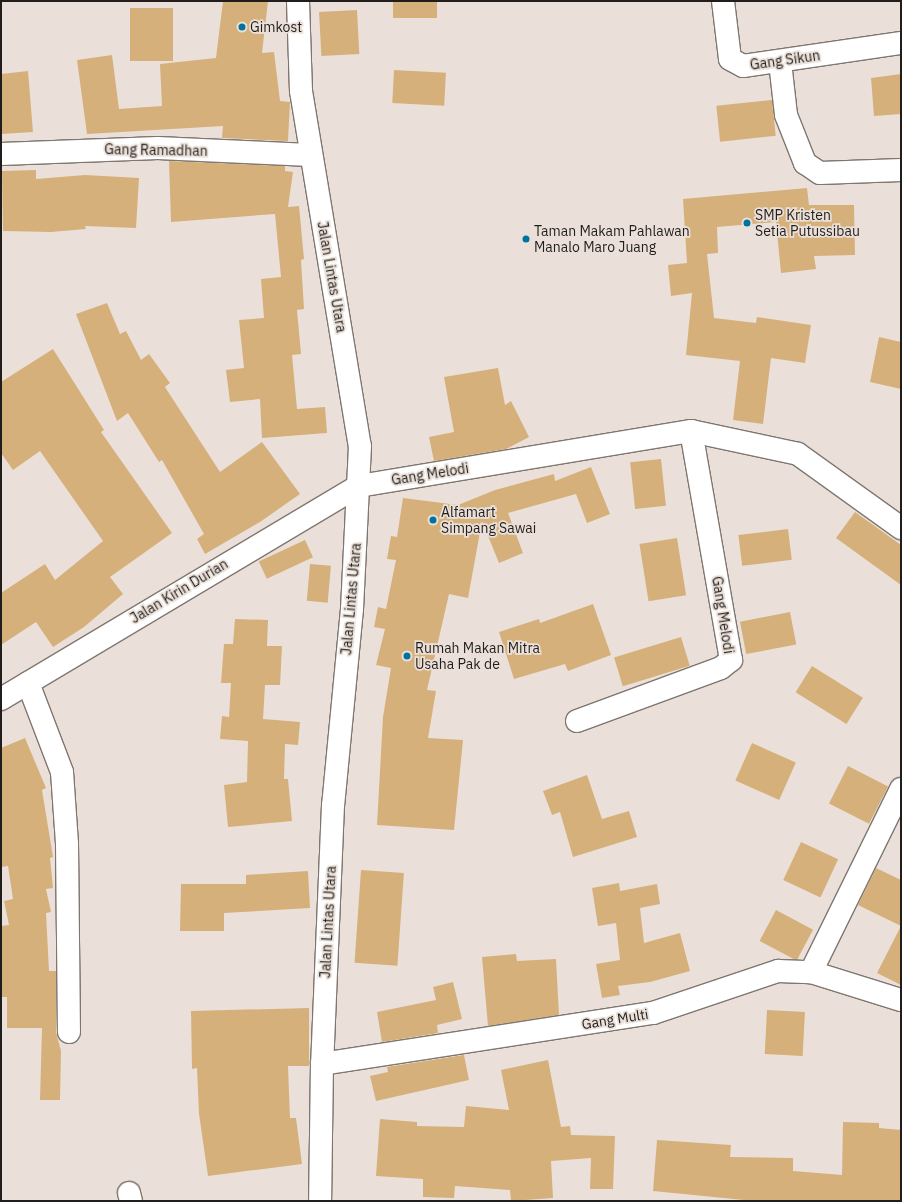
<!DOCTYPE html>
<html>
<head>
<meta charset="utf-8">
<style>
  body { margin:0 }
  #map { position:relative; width:902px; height:1202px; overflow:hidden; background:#eae0d9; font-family:"IBM Plex Sans",sans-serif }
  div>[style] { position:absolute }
  .building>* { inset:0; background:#d6b07a; transform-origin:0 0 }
  .roads { filter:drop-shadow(1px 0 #7f7670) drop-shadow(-1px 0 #7f7670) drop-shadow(0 1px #7f7670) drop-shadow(0 -1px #7f7670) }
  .minor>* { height:22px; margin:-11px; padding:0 11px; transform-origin:11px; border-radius:11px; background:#fff }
  .highway>* { height:22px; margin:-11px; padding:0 11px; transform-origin:11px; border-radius:11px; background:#fff }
  .dots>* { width:11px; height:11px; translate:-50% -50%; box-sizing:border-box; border:2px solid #eae0d9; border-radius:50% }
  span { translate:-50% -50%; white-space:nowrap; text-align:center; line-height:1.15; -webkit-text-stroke:3.5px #eae0d9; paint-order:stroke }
  .poi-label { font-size:14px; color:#201d1a }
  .left { translate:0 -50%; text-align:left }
  .street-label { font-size:14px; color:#201d1a }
  .frame { position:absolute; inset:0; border:2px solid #201d1a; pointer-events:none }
</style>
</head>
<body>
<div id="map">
  <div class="building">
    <i style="clip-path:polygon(223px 1px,268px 1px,262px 53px,274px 52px,280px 101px,290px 102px,288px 141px,222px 138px,223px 126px,87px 134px,77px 60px,112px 55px,119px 109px,162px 106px,160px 64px,216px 58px)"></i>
    <i style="left:393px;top:1px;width:44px;height:17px"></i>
    <i style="left:173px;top:8px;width:53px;height:43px;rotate:90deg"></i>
    <i style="left:357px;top:10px;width:44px;height:38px;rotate:87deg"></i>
    <i style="left:394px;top:70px;width:52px;height:33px;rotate:3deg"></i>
    <i style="clip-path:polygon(28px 71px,33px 132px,1px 134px,1px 74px)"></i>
    <i style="clip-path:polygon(901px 74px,901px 114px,874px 116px,871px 78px)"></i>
    <i style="left:772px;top:100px;width:36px;height:56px;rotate:84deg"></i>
    <i style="clip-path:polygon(169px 161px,285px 166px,285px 171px,293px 172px,288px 207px,299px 206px,304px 259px,301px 260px,304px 309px,297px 310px,301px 354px,292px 355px,297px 409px,325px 407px,327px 433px,262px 438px,260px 399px,230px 402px,226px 370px,244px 368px,239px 320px,264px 318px,261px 279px,281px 277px,275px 214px,171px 222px)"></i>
    <i style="clip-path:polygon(36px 170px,36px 179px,85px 175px,139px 178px,136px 228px,85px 226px,86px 229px,51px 232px,3px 231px,2px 171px)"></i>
    <i style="clip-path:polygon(807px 188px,809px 205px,854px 205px,855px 255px,814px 256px,816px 269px,781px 273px,776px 222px,717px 227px,718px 253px,707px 254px,714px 318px,756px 323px,757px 317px,811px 325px,805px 363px,771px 358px,763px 424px,733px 420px,740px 361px,686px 355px,692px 293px,671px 296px,668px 265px,687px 263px,683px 199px)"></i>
    <i style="clip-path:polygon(107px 303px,120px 334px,126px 331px,141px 360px,149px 354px,170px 383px,165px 387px,220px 472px,262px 442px,300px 494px,260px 522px,205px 554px,197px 539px,204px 534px,162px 460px,159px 462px,128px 413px,117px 421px,76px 314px)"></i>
    <i style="clip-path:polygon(879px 337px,901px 342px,901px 389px,870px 382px)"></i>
    <i style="clip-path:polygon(53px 349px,104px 430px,101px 432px,172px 533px,110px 577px,123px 594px,84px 627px,53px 647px,36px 622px,1px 645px,1px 593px,45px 564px,55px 580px,103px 541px,40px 451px,13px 470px,1px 453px,1px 382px)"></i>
    <i style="clip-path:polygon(498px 368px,505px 405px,511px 401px,529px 437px,506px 449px,434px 461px,429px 437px,454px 432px,444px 377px)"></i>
    <i style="left:661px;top:459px;width:47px;height:31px;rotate:84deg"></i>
    <i style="clip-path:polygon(591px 467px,610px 514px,587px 523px,576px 494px,508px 513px,523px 553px,499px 563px,482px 521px,468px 598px,449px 594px,427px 690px,436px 691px,428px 738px,463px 740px,454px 830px,377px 825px,383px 717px,391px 668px,376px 665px,385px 629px,374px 627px,378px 607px,386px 609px,396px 560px,387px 559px,391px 536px,397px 537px,403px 498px,458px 505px,495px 490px,554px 474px,555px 481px)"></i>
    <i style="clip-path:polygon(855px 512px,901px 545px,901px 585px,836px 538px)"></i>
    <i style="left:788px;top:529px;width:31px;height:50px;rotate:83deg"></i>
    <i style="left:677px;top:538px;width:58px;height:38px;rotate:81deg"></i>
    <i style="left:305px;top:540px;width:19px;height:51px;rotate:65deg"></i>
    <i style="left:310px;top:564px;width:21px;height:37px;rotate:5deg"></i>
    <i style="clip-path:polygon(593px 604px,611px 655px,568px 671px,565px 664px,514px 679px,499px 632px,539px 619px,540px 623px)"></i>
    <i style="left:790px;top:612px;width:33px;height:51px;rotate:79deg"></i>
    <i style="clip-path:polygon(235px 619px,268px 620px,267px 646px,282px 646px,280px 685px,265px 685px,263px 719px,300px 722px,298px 745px,285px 744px,284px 779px,288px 779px,292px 821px,228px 827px,224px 785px,247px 782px,248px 741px,220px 739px,222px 716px,229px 717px,231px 683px,221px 683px,224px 644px,233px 644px)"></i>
    <i style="left:681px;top:637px;width:30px;height:70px;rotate:73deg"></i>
    <i style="left:812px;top:666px;width:60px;height:31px;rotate:32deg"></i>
    <i style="clip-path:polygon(25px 738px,46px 788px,42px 790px,53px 857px,50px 858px,53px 888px,46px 889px,51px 912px,46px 913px,49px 971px,56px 971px,56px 1032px,61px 1051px,60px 1100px,40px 1100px,42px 1028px,7px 1028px,7px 997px,1px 997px,1px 926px,9px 925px,4px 901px,13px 899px,8px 866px,1px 867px,1px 748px)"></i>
    <i style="left:752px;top:743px;width:48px;height:41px;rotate:24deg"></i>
    <i style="left:848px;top:766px;width:45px;height:42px;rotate:27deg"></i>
    <i style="clip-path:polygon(587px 775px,602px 819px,629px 811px,637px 837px,573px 857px,560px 812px,552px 815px,543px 791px)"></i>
    <i style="left:801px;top:842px;width:41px;height:42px;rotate:25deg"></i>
    <i style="clip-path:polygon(876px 868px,901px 880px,901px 985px,877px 973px,901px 926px,858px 905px)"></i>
    <i style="left:361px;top:870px;width:43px;height:93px;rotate:4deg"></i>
    <i style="clip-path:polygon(308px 871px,310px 908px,224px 913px,224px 931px,180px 931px,181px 884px,246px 884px,246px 875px)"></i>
    <i style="clip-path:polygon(619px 883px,620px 891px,657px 884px,660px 904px,640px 908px,644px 943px,680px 933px,690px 971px,650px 982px,618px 986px,620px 995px,602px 998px,596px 964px,620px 960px,616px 923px,598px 926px,592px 888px)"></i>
    <i style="left:776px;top:910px;width:42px;height:35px;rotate:28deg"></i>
    <i style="clip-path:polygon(516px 954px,517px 961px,556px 959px,559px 1015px,488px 1026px,482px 957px)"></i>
    <i style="clip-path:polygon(453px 982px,462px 1019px,437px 1025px,438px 1033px,382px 1042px,377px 1012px,436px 1000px,433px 987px)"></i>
    <i style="clip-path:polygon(309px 1008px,309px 1066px,288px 1066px,290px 1118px,296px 1118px,302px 1164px,208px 1176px,199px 1114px,197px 1068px,192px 1069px,191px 1011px)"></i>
    <i style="left:767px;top:1010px;width:38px;height:44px;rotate:3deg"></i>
    <i style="clip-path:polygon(464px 1055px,469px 1080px,376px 1101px,370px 1076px,388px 1072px,387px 1067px)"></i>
    <i style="clip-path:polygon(548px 1060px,561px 1127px,570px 1126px,571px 1135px,615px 1136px,613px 1189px,590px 1189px,591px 1158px,551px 1161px,553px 1198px,511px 1201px,510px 1190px,455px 1186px,454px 1198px,423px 1197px,423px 1179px,376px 1176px,380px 1119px,417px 1122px,417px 1126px,464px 1127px,466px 1106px,509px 1110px,501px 1070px)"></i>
    <i style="clip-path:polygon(843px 1122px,879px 1123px,879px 1128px,901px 1130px,901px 1201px,744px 1200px,653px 1191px,657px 1140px,731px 1145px,730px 1157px,793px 1158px,793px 1171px,842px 1175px)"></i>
  </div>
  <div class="roads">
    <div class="minor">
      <i style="left:723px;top:1px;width:58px;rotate:83.1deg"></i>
      <i style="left:730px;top:59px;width:15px;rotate:28deg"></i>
      <i style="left:743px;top:66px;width:160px;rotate:-8.3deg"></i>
      <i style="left:780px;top:62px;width:53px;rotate:83.5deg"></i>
      <i style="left:786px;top:115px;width:52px;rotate:68.4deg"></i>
      <i style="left:805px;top:163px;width:18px;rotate:34deg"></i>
      <i style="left:820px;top:173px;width:81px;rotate:-2.1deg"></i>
      <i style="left:1px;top:154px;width:157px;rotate:-2.2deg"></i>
      <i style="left:158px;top:148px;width:152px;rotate:2.6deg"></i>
      <i style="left:28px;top:683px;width:95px;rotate:69.1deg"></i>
      <i style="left:62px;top:772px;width:72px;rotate:86deg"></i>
      <i style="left:67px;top:844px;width:188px;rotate:89.4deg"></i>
      <i style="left:1px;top:699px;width:417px;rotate:-30.8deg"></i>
      <i style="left:359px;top:486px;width:337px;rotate:-9.4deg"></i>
      <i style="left:691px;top:431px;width:109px;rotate:12.1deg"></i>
      <i style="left:798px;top:454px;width:127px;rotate:35.7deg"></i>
      <i style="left:577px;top:721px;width:153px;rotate:-20.2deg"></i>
      <i style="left:721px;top:668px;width:13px;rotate:-39deg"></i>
      <i style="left:731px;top:660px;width:232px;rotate:-99.9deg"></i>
      <i style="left:811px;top:972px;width:204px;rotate:-63.8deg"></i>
      <i style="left:322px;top:1064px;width:335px;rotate:-8.8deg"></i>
      <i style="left:653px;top:1013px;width:132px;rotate:-18.6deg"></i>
      <i style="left:778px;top:971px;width:33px;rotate:2deg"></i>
      <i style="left:811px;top:972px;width:94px;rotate:17.3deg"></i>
      <i style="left:129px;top:1193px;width:8px;rotate:76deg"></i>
    </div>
    <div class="highway">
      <i style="left:298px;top:1px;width:90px;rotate:88.1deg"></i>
      <i style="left:301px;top:91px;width:360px;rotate:80.6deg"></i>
      <i style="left:360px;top:446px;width:163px;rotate:92.8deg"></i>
      <i style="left:352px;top:609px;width:197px;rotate:95.5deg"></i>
      <i style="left:333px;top:805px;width:259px;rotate:92.4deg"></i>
      <i style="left:322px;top:1064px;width:137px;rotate:90.8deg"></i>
    </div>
  </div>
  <div class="dots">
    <i style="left:242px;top:27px;background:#00739d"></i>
    <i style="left:747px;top:223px;background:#00739d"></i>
    <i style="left:526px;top:239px;background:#00739d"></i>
    <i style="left:433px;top:520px;background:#00739d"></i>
    <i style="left:407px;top:656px;background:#00739d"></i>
  </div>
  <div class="poi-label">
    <span class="left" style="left:250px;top:27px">Gimkost</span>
    <span class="left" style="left:755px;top:223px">SMP Kristen<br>Setia Putussibau</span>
    <span class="left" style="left:534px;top:239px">Taman Makam Pahlawan<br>Manalo Maro Juang</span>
    <span class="left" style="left:441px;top:520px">Alfamart<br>Simpang Sawai</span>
    <span class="left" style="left:415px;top:656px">Rumah Makan Mitra<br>Usaha Pak de</span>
  </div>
  <div class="street-label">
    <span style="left:785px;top:60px;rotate:-8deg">Gang Sikun</span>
    <span style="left:156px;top:150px;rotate:1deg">Gang Ramadhan</span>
    <span style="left:332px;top:277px;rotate:80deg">Jalan Lintas Utara</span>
    <span style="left:430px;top:474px;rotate:-9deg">Gang Melodi</span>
    <span style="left:179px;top:591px;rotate:-31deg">Jalan Kirin Durian</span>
    <span style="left:351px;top:599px;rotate:-85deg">Jalan Lintas Utara</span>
    <span style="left:723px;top:615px;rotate:81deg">Gang Melodi</span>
    <span style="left:328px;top:922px;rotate:-87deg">Jalan Lintas Utara</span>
    <span style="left:615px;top:1019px;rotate:-9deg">Gang Multi</span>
  </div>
  <div class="frame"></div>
</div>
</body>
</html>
